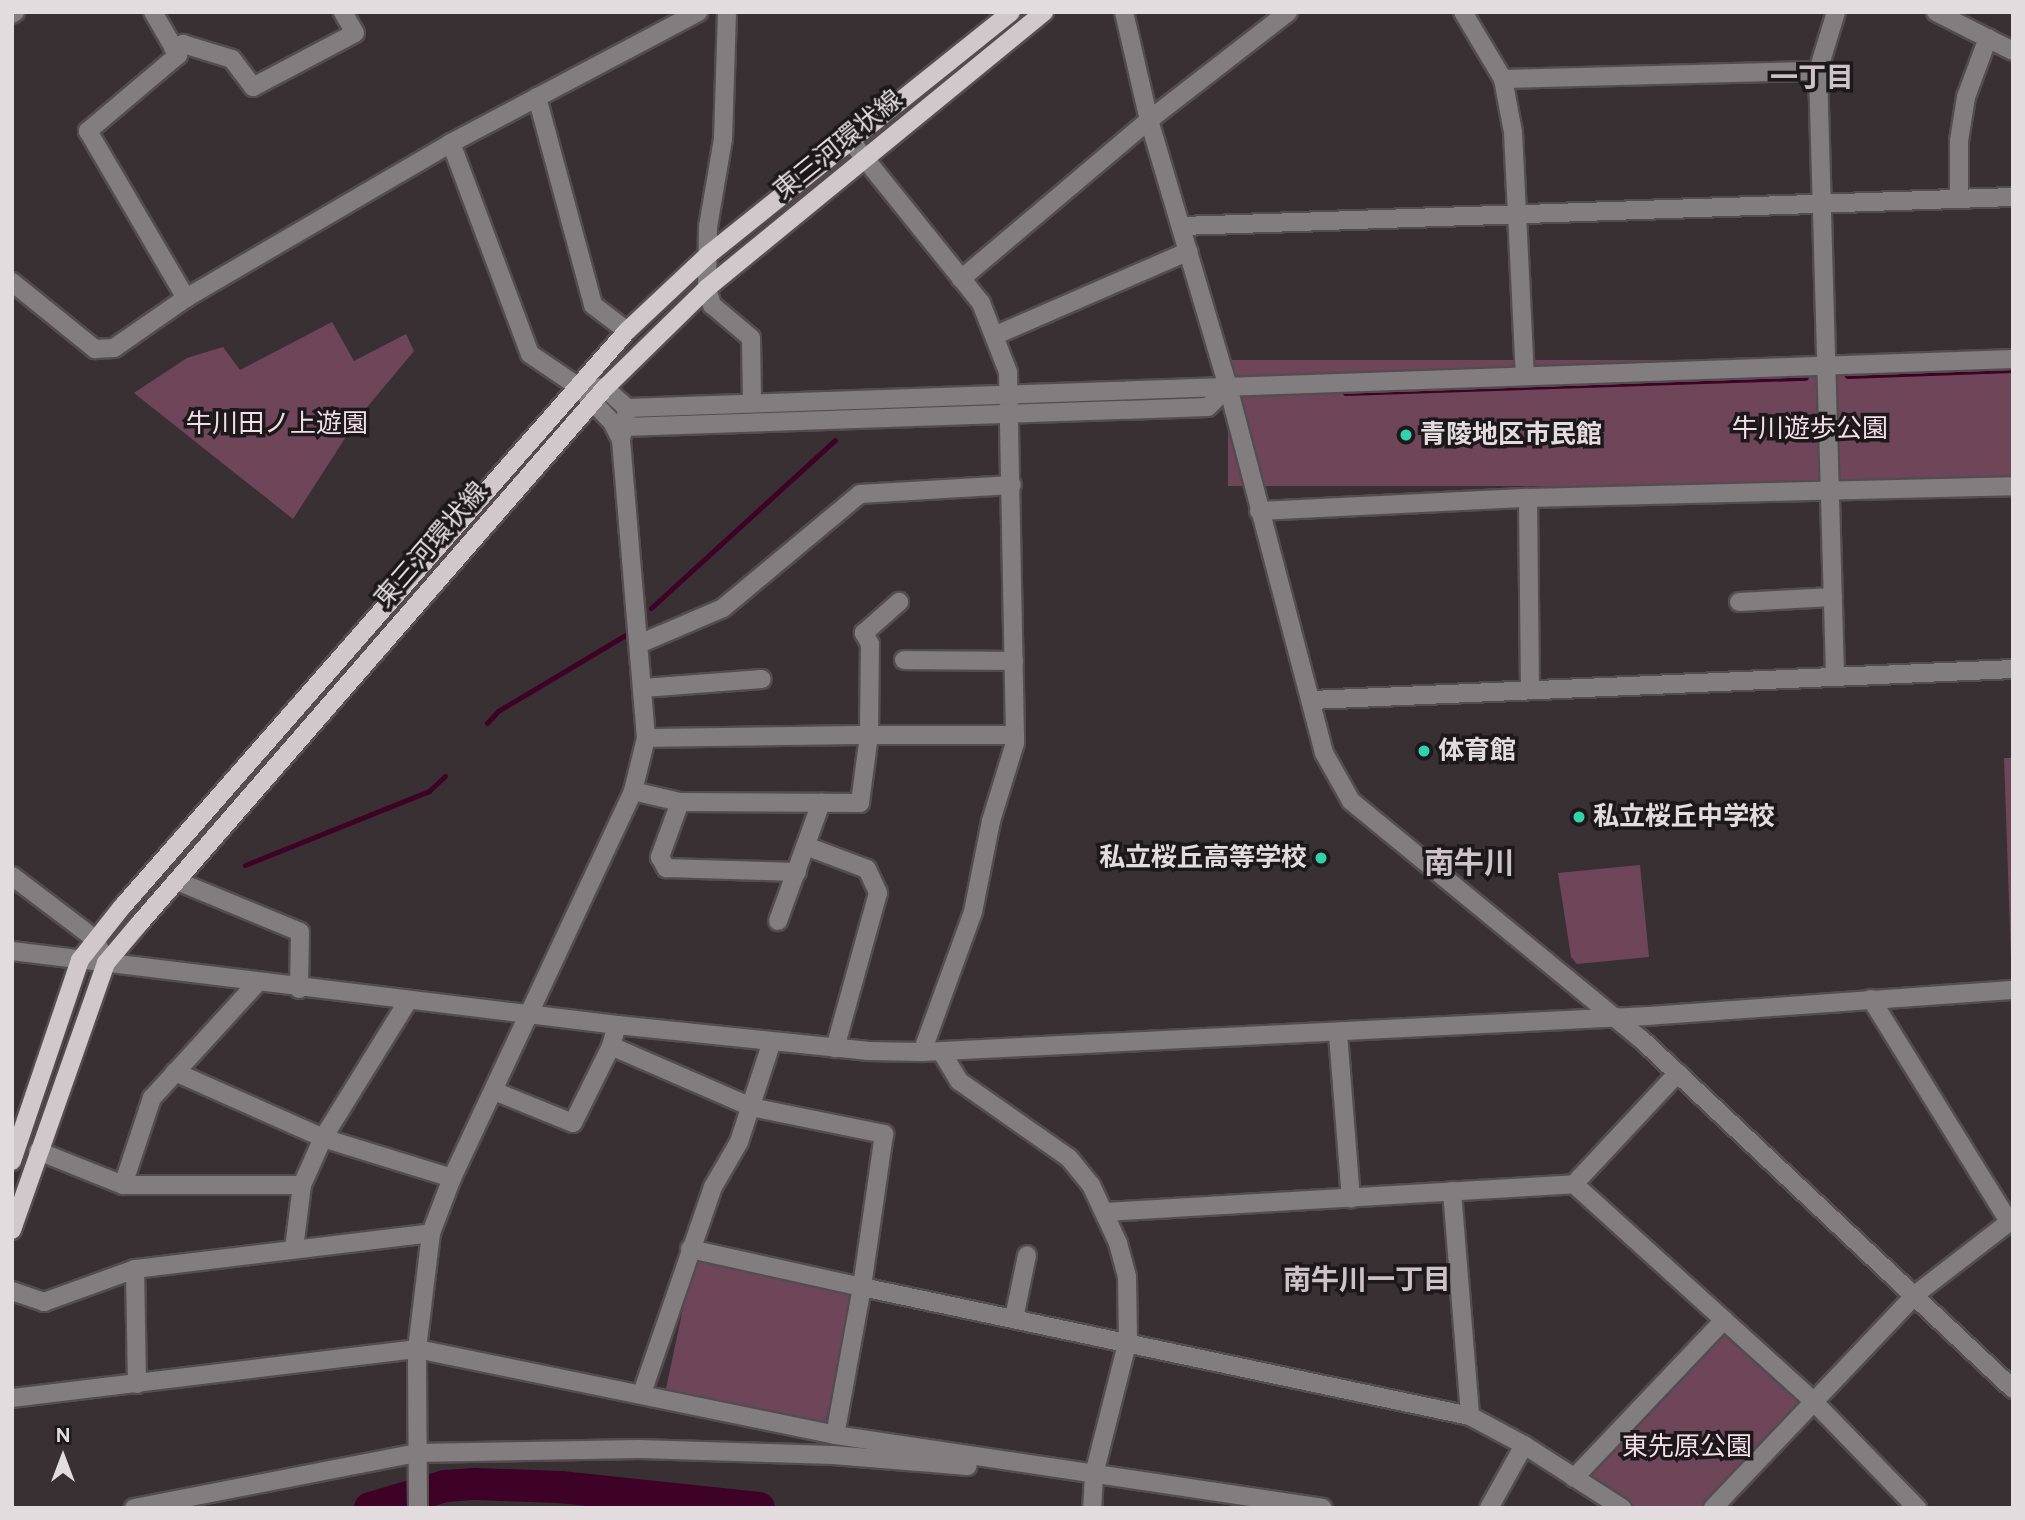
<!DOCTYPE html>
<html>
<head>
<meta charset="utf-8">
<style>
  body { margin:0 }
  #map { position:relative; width:2025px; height:1520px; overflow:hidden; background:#393034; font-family:Figtree,"Noto Sans JP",sans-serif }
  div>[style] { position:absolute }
  .green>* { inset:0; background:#6f4659; transform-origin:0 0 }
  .stream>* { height:5px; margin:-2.5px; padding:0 2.5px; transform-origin:2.5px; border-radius:2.5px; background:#3d0225 }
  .river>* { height:32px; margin:-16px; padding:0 16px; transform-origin:16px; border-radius:16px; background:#3d0225 }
  .roads { filter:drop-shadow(2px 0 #544c4f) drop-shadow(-2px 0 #544c4f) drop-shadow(0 2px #544c4f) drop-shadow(0 -2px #544c4f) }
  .minor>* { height:18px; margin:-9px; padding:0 9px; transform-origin:9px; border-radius:9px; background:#827d7f }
  .major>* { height:18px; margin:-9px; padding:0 9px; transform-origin:9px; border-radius:9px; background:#d1c8cc }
  .dots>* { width:19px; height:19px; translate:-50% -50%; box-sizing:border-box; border:4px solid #1d191b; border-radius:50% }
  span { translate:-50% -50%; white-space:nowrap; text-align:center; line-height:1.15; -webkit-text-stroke:7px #1d191b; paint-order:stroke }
  .street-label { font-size:26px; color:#e2dcde }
  .park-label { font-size:26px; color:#f3dee7 }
  .poi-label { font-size:26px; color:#e2dcde; font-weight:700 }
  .left { translate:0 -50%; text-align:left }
  .right { translate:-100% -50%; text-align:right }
  .neighbourhood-label { font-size:28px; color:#cdc2c7; font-weight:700 }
  .quarter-label { font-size:30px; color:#cdc2c7; font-weight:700 }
  .frame { position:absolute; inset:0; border:14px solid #e2dcde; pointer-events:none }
  .north { position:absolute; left:28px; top:1422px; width:70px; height:70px; -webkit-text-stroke:5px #1d191b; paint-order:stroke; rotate:0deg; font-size:19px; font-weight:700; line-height:28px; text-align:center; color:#e2dcde }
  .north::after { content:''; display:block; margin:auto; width:24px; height:32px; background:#e2dcde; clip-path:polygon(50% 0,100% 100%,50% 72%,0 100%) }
</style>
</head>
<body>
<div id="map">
  <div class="green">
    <i style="clip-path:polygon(332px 322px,354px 361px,406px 334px,414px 351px,358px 418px,293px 519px,134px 393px,187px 358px,223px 347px,240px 370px)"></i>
    <i style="left:2013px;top:360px;width:126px;height:785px;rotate:90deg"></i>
    <i style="clip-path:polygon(2004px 758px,2013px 758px,2013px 959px,2011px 959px)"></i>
    <i style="clip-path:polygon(1640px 865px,1649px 957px,1577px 964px,1571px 957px,1558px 873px)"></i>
    <i style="left:694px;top:1257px;width:163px;height:138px;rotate:12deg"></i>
    <i style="clip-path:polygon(1724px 1320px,1814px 1402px,1713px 1508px,1622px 1508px,1574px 1478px)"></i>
  </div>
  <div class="stream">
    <i style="left:1847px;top:376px;width:166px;rotate:-2.1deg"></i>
    <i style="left:1345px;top:393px;width:461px;rotate:-1.9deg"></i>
    <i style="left:651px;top:608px;width:249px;rotate:-42.4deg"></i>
    <i style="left:487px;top:723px;width:16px;rotate:-47deg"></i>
    <i style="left:498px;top:711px;width:147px;rotate:-30.8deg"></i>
    <i style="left:245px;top:865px;width:198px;rotate:-21.9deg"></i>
    <i style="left:429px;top:791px;width:22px;rotate:-43deg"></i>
  </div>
  <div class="river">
    <i style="left:370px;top:1508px;width:78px;rotate:-16.3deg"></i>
    <i style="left:445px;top:1486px;width:31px;rotate:-4deg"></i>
    <i style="left:476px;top:1484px;width:84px;rotate:2deg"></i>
    <i style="left:560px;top:1487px;width:200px;rotate:6deg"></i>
  </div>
  <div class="roads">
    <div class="minor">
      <i style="left:153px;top:12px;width:50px;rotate:59.8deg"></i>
      <i style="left:178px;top:55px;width:118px;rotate:139.8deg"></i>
      <i style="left:88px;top:131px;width:194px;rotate:59.6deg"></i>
      <i style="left:727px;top:12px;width:127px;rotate:91.8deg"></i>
      <i style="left:723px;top:139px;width:89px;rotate:99.7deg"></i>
      <i style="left:708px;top:227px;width:61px;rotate:90.9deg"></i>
      <i style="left:707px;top:288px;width:18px;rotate:74deg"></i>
      <i style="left:712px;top:305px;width:51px;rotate:40.2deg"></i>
      <i style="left:751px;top:338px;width:65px;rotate:89.1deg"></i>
      <i style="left:1124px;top:12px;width:111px;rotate:77deg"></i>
      <i style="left:1149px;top:120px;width:278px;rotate:73.5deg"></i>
      <i style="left:1228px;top:387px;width:378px;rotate:75.3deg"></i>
      <i style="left:1324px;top:753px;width:55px;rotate:60.6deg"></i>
      <i style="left:1351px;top:801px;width:374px;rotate:39.4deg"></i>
      <i style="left:1640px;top:1038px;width:512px;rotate:43.26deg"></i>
      <i style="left:1463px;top:12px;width:78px;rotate:59.2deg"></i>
      <i style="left:1503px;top:79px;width:54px;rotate:79.3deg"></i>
      <i style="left:1513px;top:132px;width:242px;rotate:87.2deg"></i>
      <i style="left:1936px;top:12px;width:86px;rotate:26.9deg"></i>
      <i style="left:12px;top:14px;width:4px;rotate:-34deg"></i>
      <i style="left:173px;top:48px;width:11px;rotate:-22deg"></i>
      <i style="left:183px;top:44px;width:51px;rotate:17deg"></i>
      <i style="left:232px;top:59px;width:35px;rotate:53deg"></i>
      <i style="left:253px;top:87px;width:115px;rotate:-27.9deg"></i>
      <i style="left:355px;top:33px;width:24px;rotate:-120deg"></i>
      <i style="left:1503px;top:79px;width:315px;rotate:-1.5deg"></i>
      <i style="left:537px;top:97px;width:215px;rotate:74.9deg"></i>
      <i style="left:593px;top:305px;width:43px;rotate:37.4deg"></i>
      <i style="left:850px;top:140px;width:209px;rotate:51.2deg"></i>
      <i style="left:981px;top:303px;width:74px;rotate:68.6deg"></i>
      <i style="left:1008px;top:372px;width:371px;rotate:88.9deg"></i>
      <i style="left:1015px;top:743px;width:82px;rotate:107.1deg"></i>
      <i style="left:991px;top:821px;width:93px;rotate:101.2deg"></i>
      <i style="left:973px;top:912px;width:149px;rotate:110deg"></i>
      <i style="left:451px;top:143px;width:225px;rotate:69.5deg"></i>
      <i style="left:530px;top:354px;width:57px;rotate:34.2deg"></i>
      <i style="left:577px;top:386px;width:50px;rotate:45.8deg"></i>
      <i style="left:612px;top:422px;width:20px;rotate:63deg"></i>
      <i style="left:1959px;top:197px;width:56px;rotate:-90deg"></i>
      <i style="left:1959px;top:141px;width:45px;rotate:-81deg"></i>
      <i style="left:1966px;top:97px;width:63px;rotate:-69.6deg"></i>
      <i style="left:1182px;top:226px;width:832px;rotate:-2deg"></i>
      <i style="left:961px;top:279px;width:246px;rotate:-40.2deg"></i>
      <i style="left:1149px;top:120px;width:176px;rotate:-37.8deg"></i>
      <i style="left:12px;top:282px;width:107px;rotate:38.9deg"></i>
      <i style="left:95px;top:349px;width:19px;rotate:-3deg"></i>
      <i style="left:114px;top:348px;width:88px;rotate:-34.8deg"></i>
      <i style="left:186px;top:298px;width:307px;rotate:-30.3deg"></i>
      <i style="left:451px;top:143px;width:280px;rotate:-27.9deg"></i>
      <i style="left:996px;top:335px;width:210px;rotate:-23.5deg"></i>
      <i style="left:627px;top:408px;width:1387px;rotate:-2.02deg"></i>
      <i style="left:624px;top:427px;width:584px;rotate:-1.96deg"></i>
      <i style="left:1208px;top:407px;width:28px;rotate:-45deg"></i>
      <i style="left:1528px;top:498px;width:192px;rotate:89.4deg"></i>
      <i style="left:1259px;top:511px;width:269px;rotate:-2.8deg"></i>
      <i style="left:1528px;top:498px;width:485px;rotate:-1.4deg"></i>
      <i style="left:1739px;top:602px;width:94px;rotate:-3deg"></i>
      <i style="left:639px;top:644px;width:91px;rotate:-23.2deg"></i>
      <i style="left:723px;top:608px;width:178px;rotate:-39.8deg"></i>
      <i style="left:860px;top:494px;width:152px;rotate:-3.4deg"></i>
      <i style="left:904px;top:660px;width:110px;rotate:0.5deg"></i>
      <i style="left:1835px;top:675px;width:604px;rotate:-91.61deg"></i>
      <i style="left:1818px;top:71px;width:62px;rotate:-73deg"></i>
      <i style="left:643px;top:688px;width:119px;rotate:-4.3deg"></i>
      <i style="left:1312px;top:700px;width:702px;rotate:-2.53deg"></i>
      <i style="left:646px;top:738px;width:223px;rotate:-0.8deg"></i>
      <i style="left:869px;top:735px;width:91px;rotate:-89.4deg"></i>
      <i style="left:870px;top:644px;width:13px;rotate:-119deg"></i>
      <i style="left:864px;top:633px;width:47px;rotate:-41.5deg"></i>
      <i style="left:633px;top:791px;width:48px;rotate:13.2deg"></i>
      <i style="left:680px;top:802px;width:180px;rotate:0.3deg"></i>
      <i style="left:860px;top:803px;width:69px;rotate:-82.5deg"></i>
      <i style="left:869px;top:735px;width:146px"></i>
      <i style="left:680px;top:802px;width:59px;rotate:110deg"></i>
      <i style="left:660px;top:857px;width:13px;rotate:61deg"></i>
      <i style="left:666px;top:868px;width:131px;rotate:1.7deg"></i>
      <i style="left:806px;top:846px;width:65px;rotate:20.7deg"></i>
      <i style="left:867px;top:869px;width:26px;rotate:65deg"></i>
      <i style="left:878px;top:893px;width:161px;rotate:105.5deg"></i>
      <i style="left:12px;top:876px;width:104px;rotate:37.2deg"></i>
      <i style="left:95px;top:939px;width:17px;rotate:65deg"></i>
      <i style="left:177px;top:881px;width:133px;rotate:22.5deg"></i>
      <i style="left:300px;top:932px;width:57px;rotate:91deg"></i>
      <i style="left:778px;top:921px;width:126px;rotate:-70deg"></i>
      <i style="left:12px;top:951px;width:610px;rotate:6.97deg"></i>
      <i style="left:617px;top:1025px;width:251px;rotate:5.9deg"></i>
      <i style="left:867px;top:1051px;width:55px;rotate:1deg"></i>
      <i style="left:922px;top:1052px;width:727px;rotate:-2.84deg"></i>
      <i style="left:1648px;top:1016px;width:366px;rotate:-4.1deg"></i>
      <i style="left:1871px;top:999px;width:260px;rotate:58.2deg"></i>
      <i style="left:617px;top:1025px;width:22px;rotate:106deg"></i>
      <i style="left:611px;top:1046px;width:153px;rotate:23.5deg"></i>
      <i style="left:751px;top:1107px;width:136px;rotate:11.5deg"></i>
      <i style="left:884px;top:1134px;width:155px;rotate:98.2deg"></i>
      <i style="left:862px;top:1287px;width:622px;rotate:11.98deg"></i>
      <i style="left:1470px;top:1416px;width:61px;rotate:28.2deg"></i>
      <i style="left:1524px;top:1445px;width:117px;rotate:32.7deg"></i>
      <i style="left:1338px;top:1034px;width:165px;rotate:85.5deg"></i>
      <i style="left:941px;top:1051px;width:35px;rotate:59deg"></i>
      <i style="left:959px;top:1081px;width:134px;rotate:35deg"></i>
      <i style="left:1069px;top:1158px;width:35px;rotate:51deg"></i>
      <i style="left:1091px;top:1185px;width:64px;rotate:65deg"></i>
      <i style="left:1118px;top:1243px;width:35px;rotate:75deg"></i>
      <i style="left:1127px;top:1277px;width:63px;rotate:89.1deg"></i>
      <i style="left:1128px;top:1340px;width:138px;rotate:104.2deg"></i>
      <i style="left:1094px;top:1474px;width:34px;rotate:93deg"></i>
      <i style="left:175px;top:1072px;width:162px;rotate:24deg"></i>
      <i style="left:323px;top:1138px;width:135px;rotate:17.2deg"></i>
      <i style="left:494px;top:1091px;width:85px;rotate:22.1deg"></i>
      <i style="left:573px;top:1123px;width:86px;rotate:-63.7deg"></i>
      <i style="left:38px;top:1151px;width:92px;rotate:21.8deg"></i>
      <i style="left:123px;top:1185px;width:179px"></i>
      <i style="left:1574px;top:1184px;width:324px;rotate:42.2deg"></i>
      <i style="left:1814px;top:1402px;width:148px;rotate:45.8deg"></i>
      <i style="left:123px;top:1185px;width:92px;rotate:-71.6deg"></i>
      <i style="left:152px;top:1098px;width:154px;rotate:-47.6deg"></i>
      <i style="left:1452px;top:1191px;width:226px;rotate:85.4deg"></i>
      <i style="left:1106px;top:1212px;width:469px;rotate:-3.4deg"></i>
      <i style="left:1574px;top:1184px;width:152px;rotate:-46.9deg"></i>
      <i style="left:294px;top:1249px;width:64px;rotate:-82.9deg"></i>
      <i style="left:302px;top:1185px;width:51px;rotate:-65.9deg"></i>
      <i style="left:323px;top:1138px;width:161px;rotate:-58.2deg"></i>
      <i style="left:690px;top:1249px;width:176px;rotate:12.5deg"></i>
      <i style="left:862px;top:1287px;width:150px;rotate:100.3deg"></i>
      <i style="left:135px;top:1269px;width:115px;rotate:89deg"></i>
      <i style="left:12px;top:1291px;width:34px;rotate:19deg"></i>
      <i style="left:44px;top:1302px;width:97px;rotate:-19.9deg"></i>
      <i style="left:135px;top:1269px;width:298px;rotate:-6.9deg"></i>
      <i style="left:1014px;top:1318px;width:64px;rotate:-78.3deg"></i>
      <i style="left:642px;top:1393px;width:218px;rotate:-71deg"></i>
      <i style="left:713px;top:1187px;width:52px;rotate:-60deg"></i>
      <i style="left:739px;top:1142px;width:106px;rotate:-71.9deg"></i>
      <i style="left:12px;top:1398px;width:408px;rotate:-6.9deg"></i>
      <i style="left:417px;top:1349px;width:427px;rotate:11.6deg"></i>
      <i style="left:835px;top:1435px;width:493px;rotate:8.5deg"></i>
      <i style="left:1574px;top:1478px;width:218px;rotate:-46.5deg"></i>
      <i style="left:134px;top:1508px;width:287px;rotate:-11deg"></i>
      <i style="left:416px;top:1453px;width:223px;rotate:-1deg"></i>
      <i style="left:639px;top:1449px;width:194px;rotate:1.8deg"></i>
      <i style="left:833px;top:1455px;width:135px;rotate:4.7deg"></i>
      <i style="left:418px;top:1508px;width:159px;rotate:-90.4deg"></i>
      <i style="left:417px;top:1349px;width:117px;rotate:-83.1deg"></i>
      <i style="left:431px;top:1233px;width:59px;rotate:-69.1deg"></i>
      <i style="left:452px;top:1178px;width:427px;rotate:-64.9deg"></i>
      <i style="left:633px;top:791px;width:55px;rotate:-76.2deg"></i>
      <i style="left:646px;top:738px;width:299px;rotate:-94.8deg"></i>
      <i style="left:621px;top:440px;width:33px;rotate:-79deg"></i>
      <i style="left:627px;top:408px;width:30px;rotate:-138deg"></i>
      <i style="left:605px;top:388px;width:28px;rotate:-176deg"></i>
      <i style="left:1489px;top:1508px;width:72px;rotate:-60.9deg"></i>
      <i style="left:1713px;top:1508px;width:295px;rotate:-46.5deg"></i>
      <i style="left:1916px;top:1294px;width:123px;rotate:-37.7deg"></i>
    </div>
    <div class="major">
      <i style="left:12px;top:1161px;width:212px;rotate:-71.3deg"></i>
      <i style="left:80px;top:960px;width:68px;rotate:-51.6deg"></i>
      <i style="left:122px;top:907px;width:766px;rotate:-48.76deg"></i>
      <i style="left:627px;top:331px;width:111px;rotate:-43.2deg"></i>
      <i style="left:708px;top:255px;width:388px;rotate:-38.7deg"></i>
      <i style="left:12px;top:1230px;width:283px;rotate:-70.6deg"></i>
      <i style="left:106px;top:963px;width:51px;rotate:-49.8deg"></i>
      <i style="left:139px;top:924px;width:710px;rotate:-49deg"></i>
      <i style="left:605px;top:388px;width:143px;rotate:-44.4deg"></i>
      <i style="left:707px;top:288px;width:436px;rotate:-39.3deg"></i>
    </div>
  </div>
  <div class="dots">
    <i style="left:1406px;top:435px;background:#2fd4aa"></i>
    <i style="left:1424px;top:751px;background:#2fd4aa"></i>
    <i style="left:1579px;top:817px;background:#2fd4aa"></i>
    <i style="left:1321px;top:858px;background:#2fd4aa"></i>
  </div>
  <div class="street-label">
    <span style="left:838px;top:145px;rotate:-39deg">東三河環状線</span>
    <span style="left:431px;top:545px;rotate:-49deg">東三河環状線</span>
  </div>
  <div class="park-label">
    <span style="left:277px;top:424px">牛川田ノ上遊園</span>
    <span style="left:1810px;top:429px">牛川遊歩公園</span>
    <span style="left:1687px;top:1447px">東先原公園</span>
  </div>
  <div class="poi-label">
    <span class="left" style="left:1420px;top:435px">青陵地区市民館</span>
    <span class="left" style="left:1438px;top:751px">体育館</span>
    <span class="left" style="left:1593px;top:817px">私立桜丘中学校</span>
    <span class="right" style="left:1307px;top:858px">私立桜丘高等学校</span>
  </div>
  <div class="neighbourhood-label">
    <span style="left:1812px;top:77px">一丁目</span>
    <span style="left:1367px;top:1279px">南牛川一丁目</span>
  </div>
  <div class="quarter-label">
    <span style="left:1469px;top:863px">南牛川</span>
  </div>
  <div class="frame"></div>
  <div class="north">N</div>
</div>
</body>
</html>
